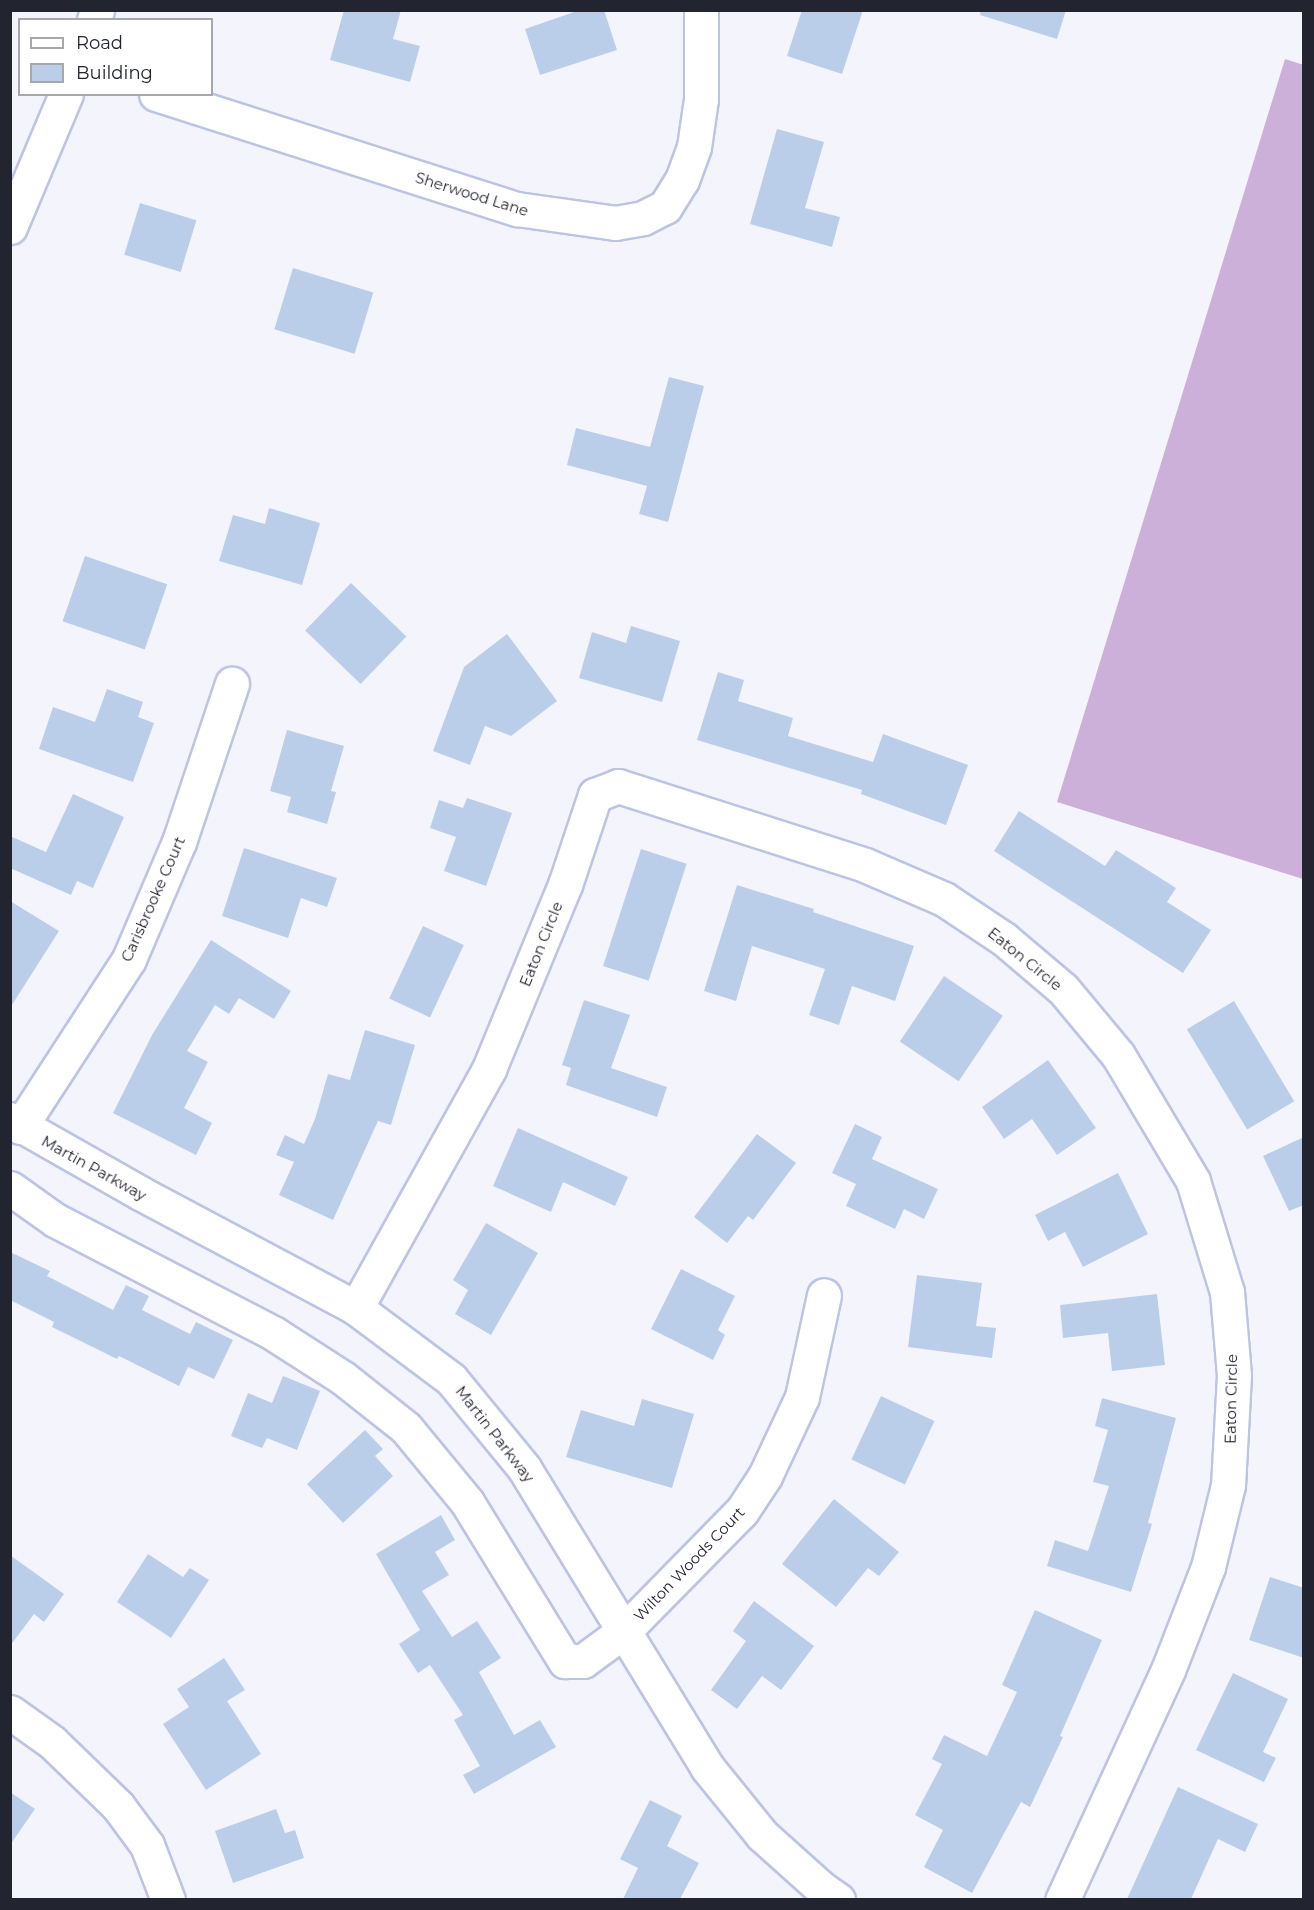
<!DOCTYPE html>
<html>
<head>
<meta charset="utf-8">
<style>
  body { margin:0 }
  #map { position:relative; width:1314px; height:1910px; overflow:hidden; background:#f4f5fc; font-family:Montserrat,sans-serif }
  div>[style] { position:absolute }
  .forest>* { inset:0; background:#cdb0d9 }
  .building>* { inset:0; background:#baceea; transform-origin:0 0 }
  .roads { filter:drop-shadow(2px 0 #bdc4e3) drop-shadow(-2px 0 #bdc4e3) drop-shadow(0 2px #bdc4e3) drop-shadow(0 -2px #bdc4e3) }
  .minor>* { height:33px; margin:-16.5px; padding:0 16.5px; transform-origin:16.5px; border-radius:16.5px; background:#fff }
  span { translate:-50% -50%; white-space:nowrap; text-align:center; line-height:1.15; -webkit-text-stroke:5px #fff; paint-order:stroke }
  .street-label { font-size:15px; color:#222430 }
  .frame { position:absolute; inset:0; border:12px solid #222430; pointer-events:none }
  .legend { position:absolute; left:18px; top:18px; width:195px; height:78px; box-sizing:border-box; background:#fff; border:2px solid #a7a7ac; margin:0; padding:8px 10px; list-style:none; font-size:18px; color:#222430 }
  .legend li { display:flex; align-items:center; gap:12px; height:30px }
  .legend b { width:30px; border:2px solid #a7a7ac }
</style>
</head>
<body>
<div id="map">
  <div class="forest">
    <i style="clip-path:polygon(1285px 59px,1304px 65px,1303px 879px,1057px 802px)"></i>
  </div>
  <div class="building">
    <i style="clip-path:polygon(344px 10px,401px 10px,393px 39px,420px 46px,410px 82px,330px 60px)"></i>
    <i style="clip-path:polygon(580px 10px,604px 10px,617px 50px,540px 75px,525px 29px)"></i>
    <i style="clip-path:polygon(802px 10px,863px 10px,842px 74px,787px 56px)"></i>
    <i style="clip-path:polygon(981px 10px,1066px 10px,1057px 39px,980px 15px)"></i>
    <i style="clip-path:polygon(777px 129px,824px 142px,805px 208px,840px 217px,832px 247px,750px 224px)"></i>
    <i style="left:140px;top:203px;width:59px;height:54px;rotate:17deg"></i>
    <i style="left:293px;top:268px;width:84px;height:64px;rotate:17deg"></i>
    <i style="clip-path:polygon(669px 377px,704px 386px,668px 522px,639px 514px,647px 486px,567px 465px,576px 428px,650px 447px)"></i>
    <i style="clip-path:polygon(269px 508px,320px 523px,302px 585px,219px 561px,233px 515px,265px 524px)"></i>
    <i style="left:85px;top:556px;width:87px;height:69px;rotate:19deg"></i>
    <i style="left:351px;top:583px;width:77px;height:66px;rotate:44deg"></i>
    <i style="clip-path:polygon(631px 626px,680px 641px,662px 702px,579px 678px,592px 632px,626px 643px)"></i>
    <i style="clip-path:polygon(507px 634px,557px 701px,511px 736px,485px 726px,470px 765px,433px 751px,464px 667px)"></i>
    <i style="clip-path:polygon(718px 672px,744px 680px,738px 701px,793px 718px,788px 736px,873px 762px,883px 734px,968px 765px,946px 825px,861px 794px,862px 790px,697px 740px)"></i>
    <i style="clip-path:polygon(107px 689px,143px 702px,138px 717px,154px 723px,133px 782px,39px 749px,53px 707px,95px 722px)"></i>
    <i style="clip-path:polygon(287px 730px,344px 746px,331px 791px,336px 792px,327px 824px,287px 812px,291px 797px,270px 791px)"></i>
    <i style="clip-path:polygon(73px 794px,124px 817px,93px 888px,77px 881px,71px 895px,10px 868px,10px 836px,46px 852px)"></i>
    <i style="clip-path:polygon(467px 798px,512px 813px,486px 886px,444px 871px,456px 837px,430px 828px,439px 800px,463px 808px)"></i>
    <i style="clip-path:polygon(1019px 811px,1105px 866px,1116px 850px,1176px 888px,1167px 902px,1211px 930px,1183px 973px,994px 851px)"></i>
    <i style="clip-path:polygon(244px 848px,337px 878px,327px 907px,301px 898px,288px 938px,222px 916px)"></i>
    <i style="left:641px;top:849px;width:48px;height:123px;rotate:18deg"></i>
    <i style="clip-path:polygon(737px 885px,814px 909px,813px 912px,914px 946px,895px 1001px,852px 986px,839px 1025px,809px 1015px,825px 969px,752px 946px,736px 1001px,704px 991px)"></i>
    <i style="clip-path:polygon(10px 901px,59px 931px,10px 1008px)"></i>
    <i style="left:423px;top:926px;width:45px;height:80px;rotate:25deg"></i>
    <i style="clip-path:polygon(211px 940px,291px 991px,274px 1019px,239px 998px,229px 1014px,215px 1005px,187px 1051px,208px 1062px,184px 1108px,212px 1123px,196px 1155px,113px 1113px,152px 1035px)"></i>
    <i style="left:944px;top:976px;width:71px;height:79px;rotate:34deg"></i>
    <i style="clip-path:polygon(584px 1000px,630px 1015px,611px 1068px,667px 1087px,657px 1117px,566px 1085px,571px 1068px,562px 1065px)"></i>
    <i style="left:1234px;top:1001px;width:117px;height:55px;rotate:59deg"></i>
    <i style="clip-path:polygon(365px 1030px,415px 1045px,391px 1125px,378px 1121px,333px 1220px,279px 1195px,294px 1162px,276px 1155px,285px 1135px,304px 1144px,315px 1119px,328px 1074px,350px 1080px)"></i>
    <i style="clip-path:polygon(1048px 1060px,1096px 1128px,1057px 1155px,1032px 1119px,1004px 1139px,982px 1107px)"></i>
    <i style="clip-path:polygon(855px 1124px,882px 1137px,872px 1159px,938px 1189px,924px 1219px,904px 1209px,895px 1229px,846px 1206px,856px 1184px,832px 1173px)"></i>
    <i style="clip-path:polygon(518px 1128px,628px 1177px,615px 1206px,563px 1182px,551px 1212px,493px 1186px)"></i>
    <i style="clip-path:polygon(757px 1134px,796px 1163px,753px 1220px,748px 1216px,727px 1243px,694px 1217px)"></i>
    <i style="clip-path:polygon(1304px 1137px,1304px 1205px,1289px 1211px,1263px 1156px)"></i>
    <i style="clip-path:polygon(1118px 1173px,1148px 1234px,1083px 1267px,1065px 1232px,1048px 1241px,1035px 1215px)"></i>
    <i style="clip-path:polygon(486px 1223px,538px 1253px,491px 1335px,455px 1314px,468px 1290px,453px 1280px)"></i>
    <i style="clip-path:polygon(10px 1252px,50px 1271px,47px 1276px,113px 1310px,126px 1285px,149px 1296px,142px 1310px,190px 1334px,196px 1322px,233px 1340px,214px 1379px,188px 1367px,179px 1386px,119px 1356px,117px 1359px,52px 1327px,54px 1322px,10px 1300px)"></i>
    <i style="clip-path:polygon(681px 1269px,735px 1296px,718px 1330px,725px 1335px,713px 1360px,651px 1329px)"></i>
    <i style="clip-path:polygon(917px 1275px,982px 1283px,976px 1326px,996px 1328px,992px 1358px,908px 1347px)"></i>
    <i style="clip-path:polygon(1157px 1294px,1165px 1365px,1112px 1371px,1108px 1333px,1063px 1338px,1060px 1305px)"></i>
    <i style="clip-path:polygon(283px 1376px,320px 1391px,297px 1450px,267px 1438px,262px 1448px,231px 1436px,248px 1393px,272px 1403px)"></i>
    <i style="left:881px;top:1396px;width:59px;height:70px;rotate:25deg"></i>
    <i style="clip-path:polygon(1102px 1398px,1176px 1418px,1148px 1523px,1152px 1524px,1131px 1592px,1047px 1566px,1055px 1540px,1088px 1551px,1109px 1486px,1093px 1482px,1108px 1430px,1095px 1426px)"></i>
    <i style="clip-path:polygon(642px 1399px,694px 1414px,672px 1488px,566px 1457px,581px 1410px,634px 1426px)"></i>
    <i style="clip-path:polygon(365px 1430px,383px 1449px,375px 1456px,393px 1476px,343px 1523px,307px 1484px)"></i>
    <i style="clip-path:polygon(834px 1499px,899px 1552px,879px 1576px,868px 1568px,836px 1607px,782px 1564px)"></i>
    <i style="clip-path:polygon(441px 1515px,455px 1540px,435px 1552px,449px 1575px,422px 1591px,452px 1637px,477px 1621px,501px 1658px,479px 1672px,514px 1735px,540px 1720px,556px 1747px,474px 1794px,463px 1775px,480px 1766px,454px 1720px,463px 1715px,430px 1665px,418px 1673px,399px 1644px,420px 1630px,376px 1554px)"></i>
    <i style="clip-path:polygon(148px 1554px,183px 1577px,190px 1568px,209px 1580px,171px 1638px,117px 1602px)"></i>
    <i style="clip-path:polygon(10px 1555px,64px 1594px,44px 1622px,34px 1614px,10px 1646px)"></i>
    <i style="clip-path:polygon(1270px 1577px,1304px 1588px,1304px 1658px,1249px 1640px)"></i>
    <i style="clip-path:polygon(754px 1601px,814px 1646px,781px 1690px,762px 1676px,737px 1709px,711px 1690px,746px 1641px,733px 1631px)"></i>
    <i style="clip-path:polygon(1035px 1610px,1102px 1640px,1060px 1736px,1063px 1737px,1030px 1807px,1021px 1802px,972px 1893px,924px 1867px,943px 1830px,915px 1815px,942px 1764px,932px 1759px,944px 1735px,987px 1756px,1017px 1692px,1002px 1685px)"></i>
    <i style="clip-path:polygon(224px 1658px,245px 1690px,227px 1701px,261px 1754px,206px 1790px,163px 1724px,189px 1707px,177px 1689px)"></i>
    <i style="clip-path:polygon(1233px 1673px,1288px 1699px,1263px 1752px,1276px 1758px,1264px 1782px,1196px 1750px)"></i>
    <i style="clip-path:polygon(1178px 1787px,1258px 1824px,1245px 1852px,1218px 1839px,1191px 1899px,1127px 1899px)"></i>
    <i style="clip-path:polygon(10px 1792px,35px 1809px,10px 1845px)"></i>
    <i style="clip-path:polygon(650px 1800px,682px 1816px,667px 1846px,699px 1863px,680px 1899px,623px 1899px,638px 1868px,620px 1859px)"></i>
    <i style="clip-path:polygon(276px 1809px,285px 1833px,295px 1830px,304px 1858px,233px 1883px,215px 1831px)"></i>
  </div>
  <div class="roads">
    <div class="minor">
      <i style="left:94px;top:20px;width:10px;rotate:-73deg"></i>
      <i style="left:156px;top:94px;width:379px;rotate:17.7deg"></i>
      <i style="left:517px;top:209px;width:99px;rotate:8.1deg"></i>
      <i style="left:615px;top:223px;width:28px;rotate:-10deg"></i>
      <i style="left:643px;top:218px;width:25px;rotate:-27deg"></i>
      <i style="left:665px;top:207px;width:32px;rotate:-58deg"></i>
      <i style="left:682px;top:180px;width:35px;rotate:-70deg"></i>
      <i style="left:694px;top:147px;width:49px;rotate:-81.7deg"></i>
      <i style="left:701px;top:99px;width:89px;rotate:-90deg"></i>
      <i style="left:10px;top:227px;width:144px;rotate:-67.2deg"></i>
      <i style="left:10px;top:1119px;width:150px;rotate:29.6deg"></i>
      <i style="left:140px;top:1193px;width:245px;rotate:28deg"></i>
      <i style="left:356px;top:1308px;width:119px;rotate:36.8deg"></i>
      <i style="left:451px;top:1379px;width:115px;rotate:50.6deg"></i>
      <i style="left:524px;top:1468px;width:351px;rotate:58.5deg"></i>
      <i style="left:707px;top:1767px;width:87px;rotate:51deg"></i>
      <i style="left:762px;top:1835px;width:79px;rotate:41.9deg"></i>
      <i style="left:821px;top:1888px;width:21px;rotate:35deg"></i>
      <i style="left:20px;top:1127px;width:200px;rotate:-57deg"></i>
      <i style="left:129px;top:959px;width:127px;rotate:-66.9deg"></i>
      <i style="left:179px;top:842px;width:167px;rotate:-71.5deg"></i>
      <i style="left:10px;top:1188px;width:55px;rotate:35.4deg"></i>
      <i style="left:55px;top:1220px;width:246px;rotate:27.4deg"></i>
      <i style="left:273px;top:1333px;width:83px;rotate:32.7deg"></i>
      <i style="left:343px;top:1378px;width:80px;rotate:38.4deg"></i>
      <i style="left:406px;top:1428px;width:96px;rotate:50.5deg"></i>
      <i style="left:467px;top:1502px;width:187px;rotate:58.4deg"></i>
      <i style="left:565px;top:1661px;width:18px"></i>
      <i style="left:583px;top:1661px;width:51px;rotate:-36.2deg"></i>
      <i style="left:624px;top:1631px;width:168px;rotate:-45.5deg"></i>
      <i style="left:742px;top:1511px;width:42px;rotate:-56.7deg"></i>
      <i style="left:765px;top:1476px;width:87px;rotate:-64.9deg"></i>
      <i style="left:802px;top:1397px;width:104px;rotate:-77.8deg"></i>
      <i style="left:356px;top:1308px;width:274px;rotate:-60.9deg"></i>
      <i style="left:489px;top:1069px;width:199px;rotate:-67.6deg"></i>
      <i style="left:565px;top:885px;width:95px;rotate:-71.6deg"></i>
      <i style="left:595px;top:795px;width:25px;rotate:-21deg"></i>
      <i style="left:618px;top:786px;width:259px;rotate:17.7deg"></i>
      <i style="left:865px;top:865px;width:86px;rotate:23.3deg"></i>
      <i style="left:944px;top:899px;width:72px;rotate:33.7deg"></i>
      <i style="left:1004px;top:939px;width:77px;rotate:40.3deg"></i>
      <i style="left:1063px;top:989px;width:86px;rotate:50.2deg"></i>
      <i style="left:1118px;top:1055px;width:147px;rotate:59.2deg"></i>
      <i style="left:1193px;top:1181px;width:116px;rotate:73deg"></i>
      <i style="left:1227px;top:1292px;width:83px;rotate:85.2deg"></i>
      <i style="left:1234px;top:1375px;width:110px;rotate:93.1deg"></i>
      <i style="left:1228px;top:1485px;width:84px;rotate:103.7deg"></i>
      <i style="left:1208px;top:1567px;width:110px;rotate:111.2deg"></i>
      <i style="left:1168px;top:1670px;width:253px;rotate:114.7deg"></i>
      <i style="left:10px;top:1712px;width:52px;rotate:35.5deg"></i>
      <i style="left:52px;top:1742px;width:92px;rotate:44.1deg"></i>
      <i style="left:118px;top:1806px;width:49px;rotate:53.4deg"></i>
      <i style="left:147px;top:1845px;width:59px;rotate:69.1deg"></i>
    </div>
  </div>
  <div class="street-label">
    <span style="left:472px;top:194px;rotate:17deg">Sherwood Lane</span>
    <span style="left:153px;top:899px;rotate:-66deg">Carisbrooke Court</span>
    <span style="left:541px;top:944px;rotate:-68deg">Eaton Circle</span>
    <span style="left:1025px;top:959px;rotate:39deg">Eaton Circle</span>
    <span style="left:94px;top:1168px;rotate:29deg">Martin Parkway</span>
    <span style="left:1231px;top:1399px;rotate:-89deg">Eaton Circle</span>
    <span style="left:495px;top:1434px;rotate:52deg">Martin Parkway</span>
    <span style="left:689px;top:1564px;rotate:-46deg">Wilton Woods Court</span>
  </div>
  <div class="frame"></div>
  <ul class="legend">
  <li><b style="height:8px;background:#fff"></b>Road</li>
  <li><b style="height:16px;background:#baceea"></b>Building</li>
  </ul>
</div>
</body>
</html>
